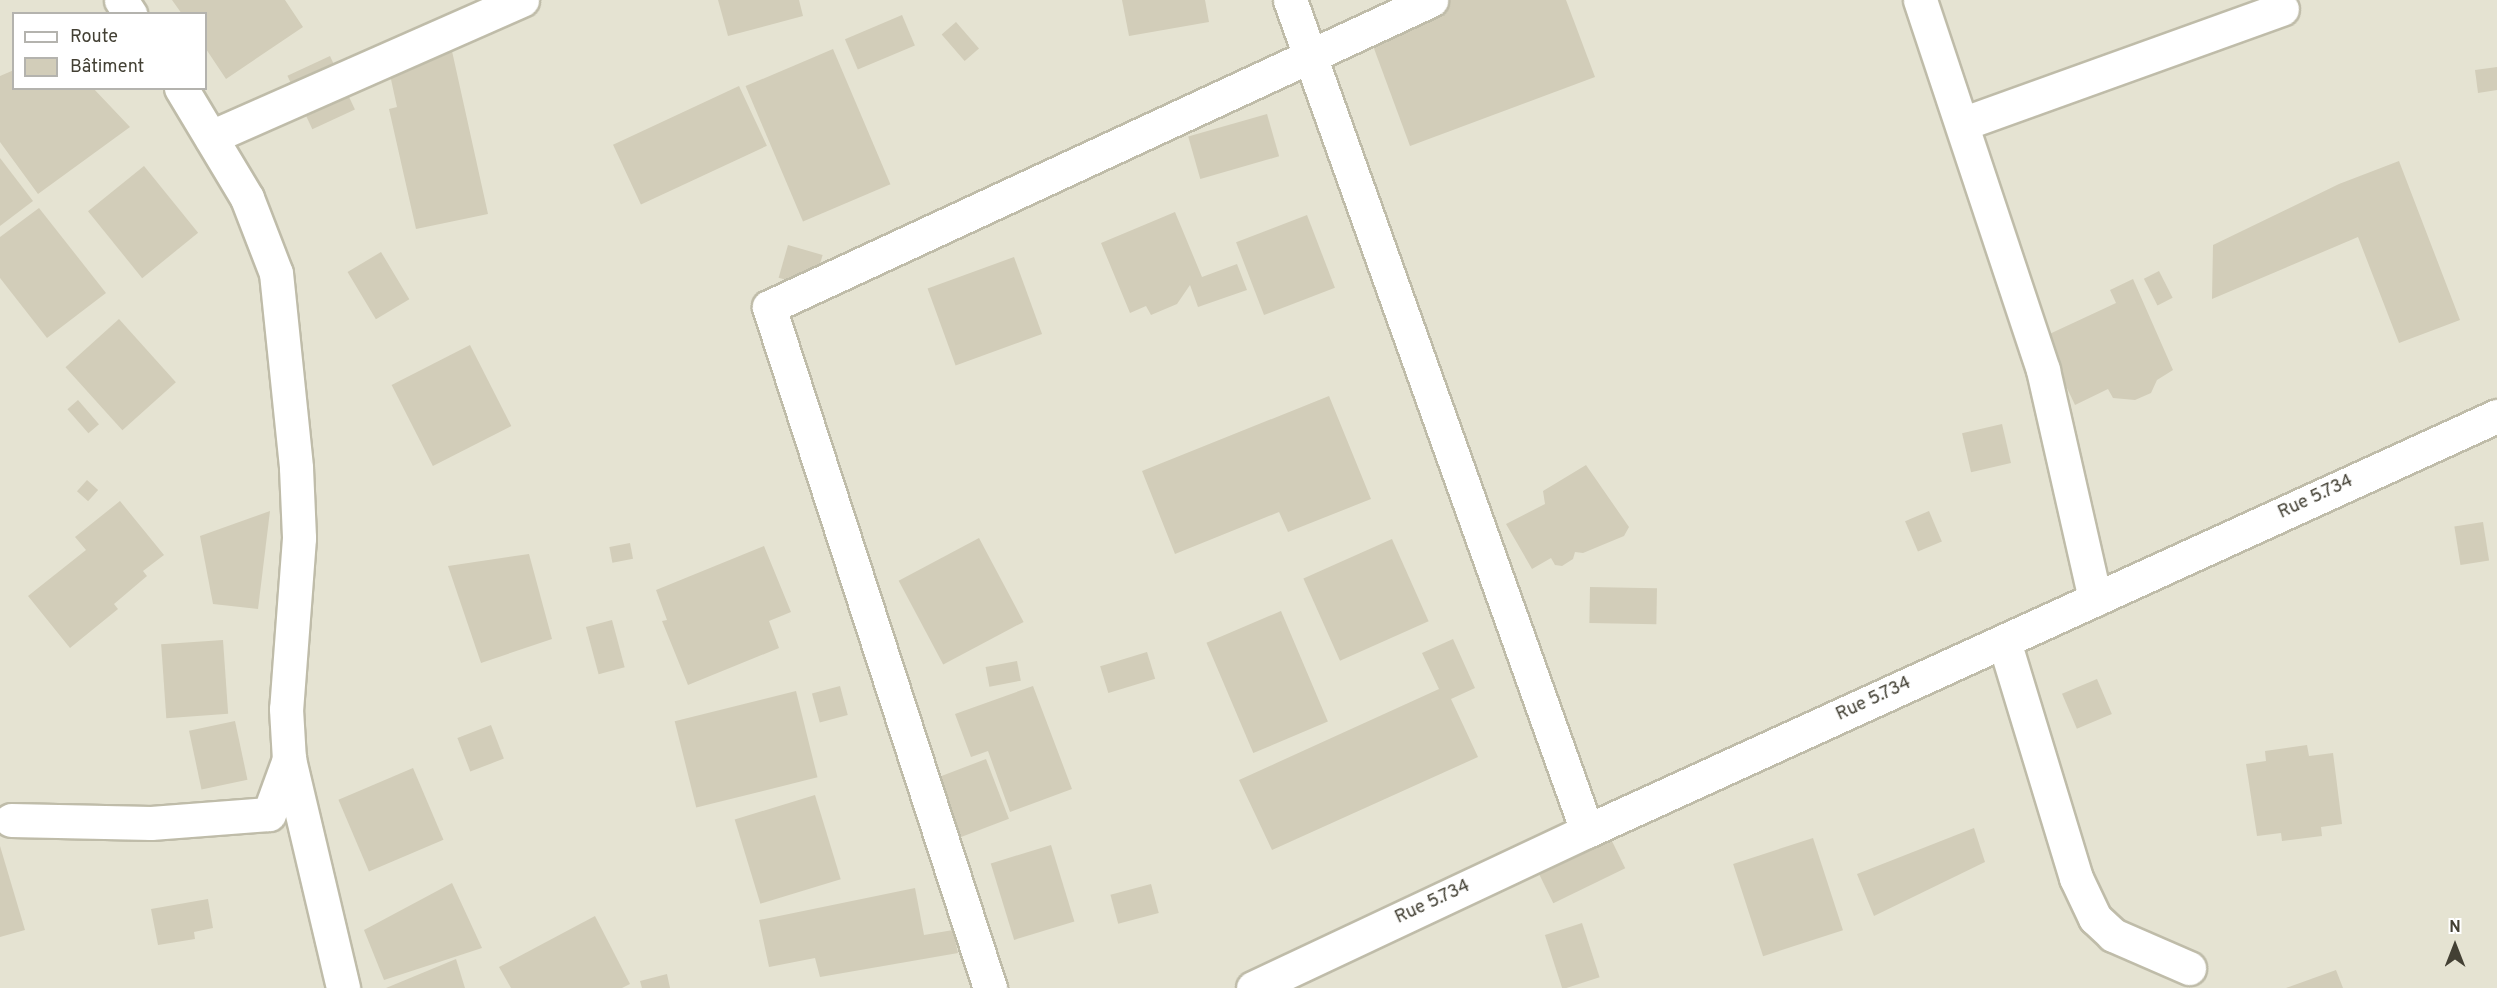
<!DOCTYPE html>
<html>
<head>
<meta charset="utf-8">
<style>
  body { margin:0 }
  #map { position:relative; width:2497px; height:988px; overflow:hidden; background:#f1f0e3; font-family:Overpass,sans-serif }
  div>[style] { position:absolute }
  .residential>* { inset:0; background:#e5e3d2 }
  .building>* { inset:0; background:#d2cdb9; transform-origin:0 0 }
  .roads { filter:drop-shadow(2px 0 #bfbca9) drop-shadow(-2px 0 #bfbca9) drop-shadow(0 2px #bfbca9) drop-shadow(0 -2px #bfbca9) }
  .minor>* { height:33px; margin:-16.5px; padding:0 16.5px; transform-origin:16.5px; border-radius:16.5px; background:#fff }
  .tertiary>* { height:33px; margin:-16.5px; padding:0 16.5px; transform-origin:16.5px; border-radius:16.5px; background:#fff }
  span { translate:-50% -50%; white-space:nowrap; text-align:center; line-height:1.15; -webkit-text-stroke:5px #fff; paint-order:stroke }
  .street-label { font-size:18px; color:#434034 }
  .legend { position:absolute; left:12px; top:12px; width:195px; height:78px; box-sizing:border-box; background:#fff; border:2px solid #b4b3ae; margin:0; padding:8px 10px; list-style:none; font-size:18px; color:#434034 }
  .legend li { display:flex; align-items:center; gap:12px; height:30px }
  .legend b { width:30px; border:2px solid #b4b3ae }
  .north { position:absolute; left:2425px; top:916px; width:60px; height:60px; -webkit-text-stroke:4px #fff; paint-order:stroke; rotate:0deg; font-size:16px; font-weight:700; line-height:24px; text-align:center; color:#434034 }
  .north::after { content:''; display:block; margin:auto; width:21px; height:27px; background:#434034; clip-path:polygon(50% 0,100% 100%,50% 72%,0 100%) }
</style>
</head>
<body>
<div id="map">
  <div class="residential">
    <i style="clip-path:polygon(evenodd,0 0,2497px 0,2497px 988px,0 988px,0 0,14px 14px,206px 14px,206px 88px,14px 88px,14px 14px)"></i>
  </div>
  <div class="building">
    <i style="clip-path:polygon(172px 0,285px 0,303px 27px,226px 79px,206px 49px,206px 14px,182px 14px)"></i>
    <i style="clip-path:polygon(718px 0,799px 0,803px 16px,728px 36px)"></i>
    <i style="clip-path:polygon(1122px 0,1205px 0,1209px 22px,1129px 36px)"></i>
    <i style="clip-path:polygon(1406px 0,1566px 0,1595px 77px,1410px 146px,1362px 16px)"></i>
    <i style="left:902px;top:15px;width:33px;height:62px;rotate:67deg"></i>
    <i style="left:956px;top:22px;width:35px;height:19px;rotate:49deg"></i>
    <i style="clip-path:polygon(448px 33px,488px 214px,416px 229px,389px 109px,397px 107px,384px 47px)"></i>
    <i style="left:833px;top:49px;width:147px;height:95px;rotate:67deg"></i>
    <i style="left:330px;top:56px;width:59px;height:47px;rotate:65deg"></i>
    <i style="clip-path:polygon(2497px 67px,2497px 90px,2478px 93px,2475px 70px)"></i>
    <i style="clip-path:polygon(14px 70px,14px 88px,93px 88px,130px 127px,38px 194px,0 142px,0 76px)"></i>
    <i style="left:739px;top:86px;width:66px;height:139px;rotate:65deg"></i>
    <i style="left:1267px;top:114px;width:44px;height:82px;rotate:74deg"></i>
    <i style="clip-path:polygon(0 158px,33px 201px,0 226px)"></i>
    <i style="clip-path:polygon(2399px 161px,2460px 320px,2399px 343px,2358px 237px,2212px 299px,2213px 245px,2339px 184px)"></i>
    <i style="left:144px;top:166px;width:86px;height:72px;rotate:51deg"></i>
    <i style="clip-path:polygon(39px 208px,106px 293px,47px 338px,0 278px,0 237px)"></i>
    <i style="clip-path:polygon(1175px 212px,1202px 277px,1237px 264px,1247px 290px,1198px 307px,1190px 285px,1177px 304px,1151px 315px,1146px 306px,1130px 313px,1101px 243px)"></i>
    <i style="left:1307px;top:215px;width:78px;height:76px;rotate:69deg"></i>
    <i style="left:788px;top:245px;width:36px;height:34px;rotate:16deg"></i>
    <i style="left:381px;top:252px;width:55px;height:39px;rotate:59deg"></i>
    <i style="left:1014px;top:257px;width:82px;height:92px;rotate:70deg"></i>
    <i style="left:2159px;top:271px;width:30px;height:17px;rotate:63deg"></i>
    <i style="clip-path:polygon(2133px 279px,2173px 370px,2157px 380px,2151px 393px,2135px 400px,2113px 398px,2108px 389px,2075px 405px,2043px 337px,2116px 303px,2110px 290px)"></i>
    <i style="left:119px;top:319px;width:85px;height:72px;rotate:48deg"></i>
    <i style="left:470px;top:345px;width:91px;height:88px;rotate:63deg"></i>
    <i style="clip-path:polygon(1329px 396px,1371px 499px,1288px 532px,1279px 512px,1175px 554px,1142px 471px)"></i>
    <i style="left:78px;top:400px;width:32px;height:14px;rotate:49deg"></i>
    <i style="left:2002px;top:424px;width:40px;height:41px;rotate:77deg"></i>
    <i style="clip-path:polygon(1586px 465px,1629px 527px,1624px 536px,1583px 553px,1575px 552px,1573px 559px,1562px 566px,1555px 565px,1551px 558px,1532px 569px,1506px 524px,1545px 504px,1543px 491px)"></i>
    <i style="left:87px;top:480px;width:15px;height:15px;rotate:42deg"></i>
    <i style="clip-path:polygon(120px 501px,164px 555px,143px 571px,147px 576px,114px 604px,118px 609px,70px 648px,28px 596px,86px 550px,75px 537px)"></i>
    <i style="clip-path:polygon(270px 511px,258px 609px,213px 604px,200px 536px)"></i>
    <i style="left:1929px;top:511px;width:33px;height:26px;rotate:67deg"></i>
    <i style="left:2483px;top:522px;width:39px;height:29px;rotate:81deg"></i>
    <i style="left:979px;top:538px;width:95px;height:91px;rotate:62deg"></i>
    <i style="left:1392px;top:539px;width:90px;height:97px;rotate:66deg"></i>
    <i style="left:630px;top:543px;width:16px;height:21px;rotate:79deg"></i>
    <i style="clip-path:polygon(764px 546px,791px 612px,769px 621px,779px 648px,688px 685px,662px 621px,667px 620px,656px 590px)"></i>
    <i style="clip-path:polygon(529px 554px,552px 639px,481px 663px,448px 566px)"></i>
    <i style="left:1590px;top:587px;width:67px;height:36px;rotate:1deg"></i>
    <i style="left:1281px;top:611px;width:120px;height:81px;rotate:67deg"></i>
    <i style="left:612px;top:620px;width:49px;height:27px;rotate:75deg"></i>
    <i style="clip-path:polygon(1453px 639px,1475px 688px,1451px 699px,1478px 757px,1272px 850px,1239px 780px,1439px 689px,1422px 653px)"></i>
    <i style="left:223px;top:640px;width:74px;height:62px;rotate:86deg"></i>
    <i style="left:1147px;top:652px;width:28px;height:49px;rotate:73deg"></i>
    <i style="left:1017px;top:661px;width:20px;height:32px;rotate:79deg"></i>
    <i style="left:2097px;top:679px;width:38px;height:38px;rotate:67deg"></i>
    <i style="left:840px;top:686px;width:30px;height:29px;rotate:75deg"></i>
    <i style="clip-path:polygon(1033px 686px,1072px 789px,1010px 812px,988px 751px,971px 757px,955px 714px)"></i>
    <i style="left:796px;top:691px;width:89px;height:125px;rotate:76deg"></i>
    <i style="left:235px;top:721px;width:60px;height:47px;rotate:78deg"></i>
    <i style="left:491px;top:725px;width:36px;height:36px;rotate:69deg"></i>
    <i style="clip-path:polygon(2307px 745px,2309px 756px,2333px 753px,2342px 824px,2321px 827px,2322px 836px,2282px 841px,2281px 833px,2257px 836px,2246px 764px,2266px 761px,2265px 751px)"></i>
    <i style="left:986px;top:759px;width:64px;height:61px;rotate:69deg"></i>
    <i style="left:413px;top:768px;width:78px;height:81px;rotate:67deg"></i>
    <i style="left:815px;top:795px;width:88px;height:84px;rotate:73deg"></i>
    <i style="clip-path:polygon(1974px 828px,1985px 862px,1874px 916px,1857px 874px)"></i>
    <i style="left:1609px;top:835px;width:37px;height:80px;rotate:64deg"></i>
    <i style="left:1813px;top:838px;width:97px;height:84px;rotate:72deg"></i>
    <i style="left:1051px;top:845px;width:80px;height:63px;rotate:73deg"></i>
    <i style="clip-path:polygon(0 846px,25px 930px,0 937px)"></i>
    <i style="clip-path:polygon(452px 883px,482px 948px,384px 980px,364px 930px)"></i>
    <i style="left:1151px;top:884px;width:30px;height:42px;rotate:75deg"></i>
    <i style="clip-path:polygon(915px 888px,924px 935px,953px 930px,958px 953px,820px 977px,815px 958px,769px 967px,759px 920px)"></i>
    <i style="clip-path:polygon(208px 899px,213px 928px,194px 932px,195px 939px,158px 945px,151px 909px)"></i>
    <i style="clip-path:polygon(595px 916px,630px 984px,622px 988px,511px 988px,499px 967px)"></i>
    <i style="left:1582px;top:923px;width:57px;height:39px;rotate:72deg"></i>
    <i style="clip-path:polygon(456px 959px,465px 988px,386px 988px)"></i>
    <i style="clip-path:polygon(2336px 970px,2343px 988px,2286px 988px)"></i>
    <i style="clip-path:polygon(667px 974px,670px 988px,642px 988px,640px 981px)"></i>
  </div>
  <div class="roads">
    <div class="minor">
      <i style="left:121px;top:0;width:17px;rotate:57deg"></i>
      <i style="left:1290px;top:0;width:882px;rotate:70.33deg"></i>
      <i style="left:1920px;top:0;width:390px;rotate:71.6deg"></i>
      <i style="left:2043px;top:370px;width:235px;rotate:77.2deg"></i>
      <i style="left:181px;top:88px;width:128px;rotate:59deg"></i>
      <i style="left:247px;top:198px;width:80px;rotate:68.9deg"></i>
      <i style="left:276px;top:273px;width:196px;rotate:84.1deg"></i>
      <i style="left:296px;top:468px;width:70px;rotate:87.5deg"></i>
      <i style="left:299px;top:538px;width:171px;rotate:94.3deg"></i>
      <i style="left:286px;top:709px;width:50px;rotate:86.6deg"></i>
      <i style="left:289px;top:759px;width:235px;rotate:76.7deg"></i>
      <i style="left:1962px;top:124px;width:340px;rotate:-19.8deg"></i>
      <i style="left:211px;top:137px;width:340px;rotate:-23.8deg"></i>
      <i style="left:2004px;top:641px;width:248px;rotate:73.1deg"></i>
      <i style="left:2076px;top:878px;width:44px;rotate:64.6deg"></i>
      <i style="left:2095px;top:918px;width:25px;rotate:43deg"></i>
      <i style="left:2113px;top:935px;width:83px;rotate:23.5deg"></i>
      <i style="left:11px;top:820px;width:140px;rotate:1.2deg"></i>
      <i style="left:151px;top:823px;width:118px;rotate:-4.4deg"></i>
      <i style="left:269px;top:814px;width:59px;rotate:-70deg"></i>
      <i style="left:990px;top:988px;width:716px;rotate:-107.98deg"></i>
      <i style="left:769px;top:307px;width:730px;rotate:-24.88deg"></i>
    </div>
    <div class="tertiary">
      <i style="left:1253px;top:988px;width:369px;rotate:-25.2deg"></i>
      <i style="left:1587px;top:831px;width:1000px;rotate:-24.52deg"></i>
    </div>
  </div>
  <div class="street-label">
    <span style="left:2316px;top:498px;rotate:-25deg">Rue 5.734</span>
    <span style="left:1874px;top:700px;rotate:-25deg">Rue 5.734</span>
    <span style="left:1433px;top:903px;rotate:-25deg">Rue 5.734</span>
  </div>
  <ul class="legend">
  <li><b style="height:8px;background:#fff"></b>Route</li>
  <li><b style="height:16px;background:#d2cdb9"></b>Bâtiment</li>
  </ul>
  <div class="north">N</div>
</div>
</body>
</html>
